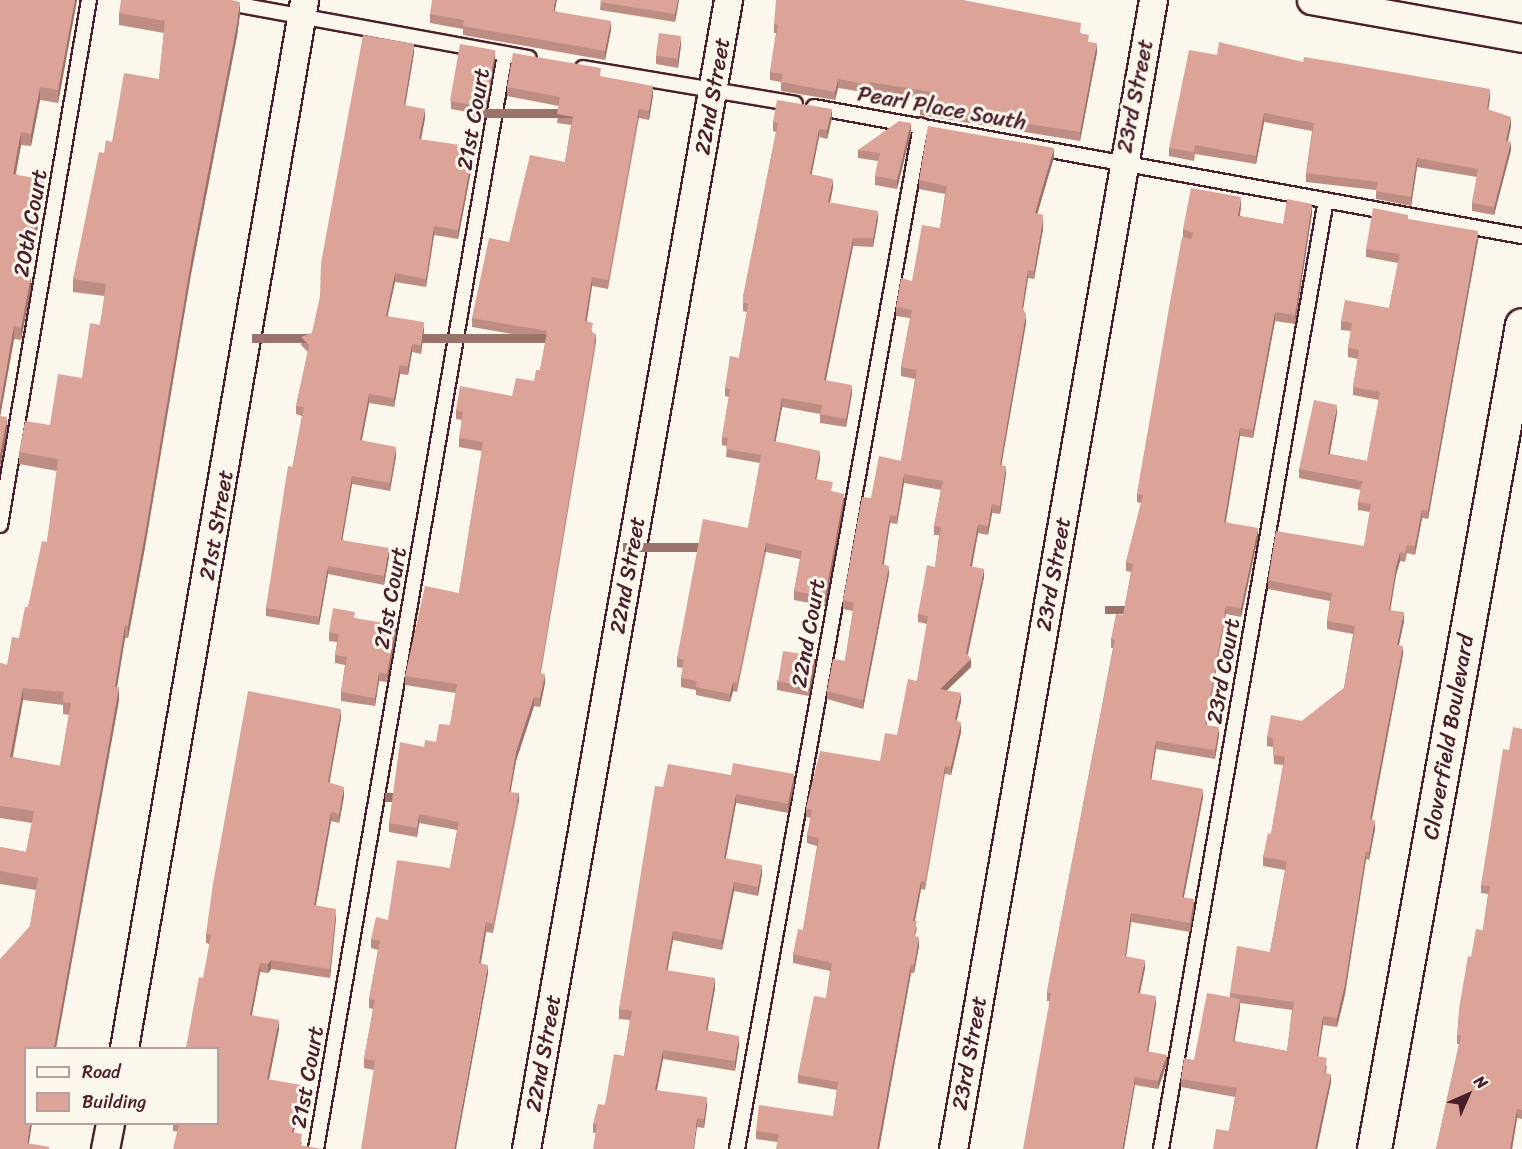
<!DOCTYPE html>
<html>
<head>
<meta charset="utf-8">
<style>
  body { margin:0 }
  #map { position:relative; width:1522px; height:1149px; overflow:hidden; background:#fbf7ec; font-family:Sriracha,sans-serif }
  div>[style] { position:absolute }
  .roads { filter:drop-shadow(2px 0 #4a1f2b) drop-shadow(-2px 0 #4a1f2b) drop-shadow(0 2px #4a1f2b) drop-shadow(0 -2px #4a1f2b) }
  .service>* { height:14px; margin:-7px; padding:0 7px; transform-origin:7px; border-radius:7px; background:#fbf7ec }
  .minor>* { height:27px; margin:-13.5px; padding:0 13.5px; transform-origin:13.5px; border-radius:13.5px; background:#fbf7ec }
  .tertiary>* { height:33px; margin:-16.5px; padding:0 16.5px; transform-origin:16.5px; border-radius:16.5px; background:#fbf7ec }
  .wall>* { inset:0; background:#bd8d83 }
  .shaded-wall>* { inset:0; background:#9a736a; transform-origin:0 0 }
  .building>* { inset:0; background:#dca498; transform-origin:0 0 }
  span { translate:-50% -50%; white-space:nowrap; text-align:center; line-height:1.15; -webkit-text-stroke:6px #fbf7ec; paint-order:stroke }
  .street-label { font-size:22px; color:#4a1f2b }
  .legend { position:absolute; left:24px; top:1047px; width:195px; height:78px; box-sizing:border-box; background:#fbf7ec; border:2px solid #b4a19f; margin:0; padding:8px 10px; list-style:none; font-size:18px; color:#4a1f2b }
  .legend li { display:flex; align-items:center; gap:12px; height:30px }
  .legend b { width:30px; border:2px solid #b4a19f }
  .north { position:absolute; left:1438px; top:1065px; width:60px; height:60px; -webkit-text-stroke:4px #fbf7ec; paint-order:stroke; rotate:45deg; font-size:16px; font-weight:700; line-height:24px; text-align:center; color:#4a1f2b }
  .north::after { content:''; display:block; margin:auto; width:21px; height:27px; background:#4a1f2b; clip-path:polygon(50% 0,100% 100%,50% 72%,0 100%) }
</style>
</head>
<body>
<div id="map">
  <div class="roads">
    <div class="service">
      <i style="left:212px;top:0;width:322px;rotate:10.4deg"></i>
      <i style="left:583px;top:68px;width:215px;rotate:9.6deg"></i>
      <i style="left:814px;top:107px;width:720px;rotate:10.33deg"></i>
      <i style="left:0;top:525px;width:532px;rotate:-80.38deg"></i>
      <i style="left:316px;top:1149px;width:1111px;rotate:-80.21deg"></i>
      <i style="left:737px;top:1149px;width:1040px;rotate:-79.81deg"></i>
      <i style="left:1161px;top:1149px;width:963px;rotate:-80.14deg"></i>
    </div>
    <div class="minor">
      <i style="left:1311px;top:0;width:214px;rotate:10.2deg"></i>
      <i style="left:124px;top:1048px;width:1063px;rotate:-80.25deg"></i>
      <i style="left:105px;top:1149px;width:25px;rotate:-79deg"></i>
      <i style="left:526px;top:1149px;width:1167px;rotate:-80.03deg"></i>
      <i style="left:953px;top:1149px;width:1166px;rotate:-80.13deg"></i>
    </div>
    <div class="tertiary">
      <i style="left:1374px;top:1149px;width:837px;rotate:-79.82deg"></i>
    </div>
  </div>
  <div class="wall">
    <i style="clip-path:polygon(0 0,77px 0,58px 103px,40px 100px,31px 146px,21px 145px,16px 174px,44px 192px,29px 276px,31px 288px,21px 340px,14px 339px,0 416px,7px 430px,0 467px)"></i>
    <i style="clip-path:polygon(601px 0,679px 0,675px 22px,600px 10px)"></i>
    <i style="clip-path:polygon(555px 11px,611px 30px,605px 60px,463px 35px,463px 29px,430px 23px,430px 14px)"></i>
    <i style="clip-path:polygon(evenodd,119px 13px,240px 14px,237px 36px,191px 274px,145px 547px,128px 638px,125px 638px,117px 687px,119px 700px,56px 1048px,26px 1048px,0 1149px,30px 926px,36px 890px,0 884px,0 847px,26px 852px,32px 823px,0 818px,0 663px,7px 665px,19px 638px,28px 607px,47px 542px,57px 471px,19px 464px,19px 452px,50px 425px,82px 378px,100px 325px,105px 296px,73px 292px,73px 279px,104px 153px,159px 79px,164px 33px,119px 25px,119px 13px,23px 700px,63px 705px,63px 714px,69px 715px,60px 766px,13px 757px,23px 700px)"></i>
    <i style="clip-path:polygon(774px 24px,1081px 33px,1097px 52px,1080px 141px,920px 115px,920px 107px,929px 100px,870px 90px,869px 93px,838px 88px,835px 100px,781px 91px,781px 82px,770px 80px,770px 72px,776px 33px,774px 33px)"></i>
    <i style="clip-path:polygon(681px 45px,678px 68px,656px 64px,656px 56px)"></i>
    <i style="clip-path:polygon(414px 53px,405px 105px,425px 118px,421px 140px,474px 155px,458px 239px,434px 235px,426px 287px,395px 282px,387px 316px,424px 330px,421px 354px,412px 352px,408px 375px,400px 374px,394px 407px,369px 403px,362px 440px,396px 456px,390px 491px,352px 484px,342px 540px,389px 557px,384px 585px,328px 574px,319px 625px,266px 616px,266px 608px,302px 416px,296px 414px,296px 406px,308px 352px,301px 345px,301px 337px,312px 333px)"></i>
    <i style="clip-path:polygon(1217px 55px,1303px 62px,1490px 98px,1488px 110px,1511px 126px,1508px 141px,1511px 150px,1494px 215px,1472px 211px,1472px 203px,1477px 177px,1417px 167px,1411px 206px,1376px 199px,1376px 190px,1306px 182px,1306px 173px,1312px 131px,1264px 122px,1256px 164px,1195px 154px,1194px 161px,1169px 156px,1169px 148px)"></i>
    <i style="clip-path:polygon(495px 59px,485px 115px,451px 109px,451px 101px)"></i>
    <i style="clip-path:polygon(601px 77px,653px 95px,649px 120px,639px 118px,608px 289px,592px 286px,587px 321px,593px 333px,596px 343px,541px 673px,545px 683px,540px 707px,534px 706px,516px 761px,510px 792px,519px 802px,493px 933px,486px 932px,481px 963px,488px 974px,374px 1070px,364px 1068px,364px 1059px,373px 1009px,369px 1008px,369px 999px,378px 950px,371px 948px,371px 939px,388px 920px,450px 868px,457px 830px,419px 823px,417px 837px,389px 832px,389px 823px,424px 747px,436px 742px,450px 725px,456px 693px,405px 685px,405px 676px,459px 593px,482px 451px,459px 447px,459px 438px,462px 420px,456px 419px,456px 410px,512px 396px,534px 381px,540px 370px,546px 340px,472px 327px,472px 318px,509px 242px,565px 162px,571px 125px,557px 123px,559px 106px,507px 96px,507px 87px)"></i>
    <i style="clip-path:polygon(832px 118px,827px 139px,819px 137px,811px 174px,833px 187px,830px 203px,878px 219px,873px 247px,853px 246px,826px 380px,852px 393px,846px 427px,820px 423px,820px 414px,782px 407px,775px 442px,820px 459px,816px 479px,833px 492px,844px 502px,825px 606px,794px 600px,794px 591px,800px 559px,766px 552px,737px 692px,733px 691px,730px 702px,696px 695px,696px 690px,681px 687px,681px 678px,683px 668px,677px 667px,677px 658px,748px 528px,760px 463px,726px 457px,727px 446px,722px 445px,722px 437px,729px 397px,725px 396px,725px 388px,739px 358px,747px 312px,743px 311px,743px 297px,776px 132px,773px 131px,773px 122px)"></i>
    <i style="clip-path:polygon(911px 132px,897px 189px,875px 185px,875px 176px,878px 161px,858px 158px,858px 150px)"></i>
    <i style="clip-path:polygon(1054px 157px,1037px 214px,1043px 215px,1043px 229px,1034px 279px,1028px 278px,1023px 309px,1026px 323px,1001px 465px,1006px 474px,1000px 514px,992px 513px,988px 535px,978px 533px,972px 567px,984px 577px,968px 655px,971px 667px,947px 690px,961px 701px,957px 720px,961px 732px,951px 775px,945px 774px,925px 890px,921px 889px,915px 921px,917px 930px,915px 936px,919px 946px,914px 973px,911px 973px,879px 1149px,777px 1142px,756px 1139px,756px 1131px,833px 1116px,837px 1090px,798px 1083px,798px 1075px,826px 998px,830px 971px,793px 963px,793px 954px,803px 930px,817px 846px,807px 843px,807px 835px,811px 818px,806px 817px,806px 808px,880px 761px,897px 735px,917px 681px,927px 624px,918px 622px,918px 614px,935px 567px,939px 535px,934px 535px,934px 526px,941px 490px,904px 483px,897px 524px,890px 523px,884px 564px,889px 574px,863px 709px,827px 699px,827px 691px,845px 661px,853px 611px,843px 609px,843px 600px,871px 498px,901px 461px,915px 379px,901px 376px,901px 367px,910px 318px,896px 316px,896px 307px,912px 281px,940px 228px,945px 194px,919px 189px,919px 180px)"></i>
    <i style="clip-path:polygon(1241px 206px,1240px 216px,1283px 224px,1312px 213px,1295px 324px,1275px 321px,1253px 438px,1240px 436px,1226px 522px,1258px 537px,1241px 617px,1226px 614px,1207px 725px,1219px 735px,1215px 759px,1156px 749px,1151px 780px,1203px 797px,1184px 897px,1194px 908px,1190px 932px,1131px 922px,1126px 956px,1145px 968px,1140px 993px,1156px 1004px,1148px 1051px,1167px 1063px,1158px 1089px,1135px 1085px,1049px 1001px,1047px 1001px,1047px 992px,1113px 648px,1111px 648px,1111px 639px,1123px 615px,1131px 572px,1126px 571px,1126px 562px,1141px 503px,1137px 502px,1137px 494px,1183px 238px,1183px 229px)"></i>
    <i style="clip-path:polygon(evenodd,1408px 220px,1478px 240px,1428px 519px,1422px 518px,1415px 555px,1407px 553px,1405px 562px,1400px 561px,1396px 575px,1390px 610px,1404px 621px,1399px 645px,1403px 654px,1372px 819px,1375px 829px,1369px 860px,1366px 859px,1345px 994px,1337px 1027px,1323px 1025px,1318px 1056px,1327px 1066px,1326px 1073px,1331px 1082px,1317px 1149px,1213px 1149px,1229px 1131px,1235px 1097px,1181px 1087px,1181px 1079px,1194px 1060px,1230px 997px,1230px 993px,1270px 952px,1285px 870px,1263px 866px,1263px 857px,1271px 834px,1283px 765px,1274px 764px,1273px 747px,1267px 746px,1267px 737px,1302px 721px,1344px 688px,1353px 634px,1327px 629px,1327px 621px,1330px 601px,1268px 589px,1268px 580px,1364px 546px,1370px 512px,1358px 510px,1358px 502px,1361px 490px,1299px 478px,1299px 469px,1337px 413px,1330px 454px,1367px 461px,1379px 400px,1353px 395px,1353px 387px,1358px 359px,1348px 357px,1348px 348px,1351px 331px,1341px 330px,1341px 321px,1389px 308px,1398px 263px,1366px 257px,1366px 249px,1408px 220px,1240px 1003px,1292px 1010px,1287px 1051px,1234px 1041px,1240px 1008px,1240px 1003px)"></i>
    <i style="clip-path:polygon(355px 618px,396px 633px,387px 682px,379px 681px,375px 706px,341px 701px,341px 692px,345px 665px,335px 663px,335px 655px,337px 642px,329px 641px,329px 632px)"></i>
    <i style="clip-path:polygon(815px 665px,809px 696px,777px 690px,777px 681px)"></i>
    <i style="clip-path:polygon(341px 718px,329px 782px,344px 796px,339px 823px,331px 821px,316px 905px,336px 918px,330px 978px,271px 969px,268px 973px,260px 972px,252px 1015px,279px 1029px,269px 1080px,301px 1094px,294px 1132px,302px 1143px,301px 1145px,173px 1131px,173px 1124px,218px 1124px,209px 944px,206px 943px,206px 934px)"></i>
    <i style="clip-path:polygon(1522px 729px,1522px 1119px,1517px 1118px,1512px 1149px,1436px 1149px,1459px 1044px,1457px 1044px,1457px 1035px,1471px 957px,1483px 930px,1488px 894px,1481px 893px,1481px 885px,1509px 750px)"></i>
    <i style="clip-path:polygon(731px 775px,794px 784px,788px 813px,736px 803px,726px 858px,762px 874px,758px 896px,734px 891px,722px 950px,673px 940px,667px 970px,715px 988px,707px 1030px,739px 1045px,735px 1071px,663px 1059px,657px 1090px,707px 1106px,704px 1128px,697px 1127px,593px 1133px,593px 1124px,605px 1105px,624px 1056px,630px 1020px,619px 1019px,619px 1009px,663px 787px)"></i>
  </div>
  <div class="shaded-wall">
    <i style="clip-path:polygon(75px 0,77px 0,58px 103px,58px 90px)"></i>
    <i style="clip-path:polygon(555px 0,557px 0,553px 20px,553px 11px)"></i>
    <i style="clip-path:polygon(678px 0,679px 0,675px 22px,675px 14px)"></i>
    <i style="clip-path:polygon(240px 2px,240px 14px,237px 36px,191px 274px,145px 547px,128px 638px,128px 626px,191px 261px)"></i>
    <i style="clip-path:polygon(611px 21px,611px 30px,605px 60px,605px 51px)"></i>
    <i style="clip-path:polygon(681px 36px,681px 45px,678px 68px,678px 59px)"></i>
    <i style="clip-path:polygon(1097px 43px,1097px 52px,1080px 141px,1080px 132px)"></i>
    <i style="clip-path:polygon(414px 44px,414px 53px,404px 113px,404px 105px)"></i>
    <i style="clip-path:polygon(495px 50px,495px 59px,485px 115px,485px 107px)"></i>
    <i style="clip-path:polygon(838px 79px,838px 88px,835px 100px,835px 92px)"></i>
    <i style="clip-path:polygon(653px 86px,653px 95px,649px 120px,649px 111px)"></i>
    <i style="clip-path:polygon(40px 87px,40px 100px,31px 146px,31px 134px)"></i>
    <i style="clip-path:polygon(1490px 89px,1490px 98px,1487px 118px,1487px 109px)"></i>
    <i style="clip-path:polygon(425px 109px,425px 118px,419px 148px,419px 139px)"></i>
    <i style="left:639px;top:109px;width:9px;height:174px;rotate:90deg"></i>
    <i style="clip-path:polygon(832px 109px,832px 118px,827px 139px,827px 130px)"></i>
    <i style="clip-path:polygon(1264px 113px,1264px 122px,1256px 164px,1256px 156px)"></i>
    <i style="clip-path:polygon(1511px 117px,1511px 126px,1506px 149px,1506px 141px)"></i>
    <i style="clip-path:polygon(911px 123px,911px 132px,897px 189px,897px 180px)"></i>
    <i style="clip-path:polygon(819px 129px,819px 137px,810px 183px,810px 174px)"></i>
    <i style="clip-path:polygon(21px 132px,21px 145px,13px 186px,13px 174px)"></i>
    <i style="clip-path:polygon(1511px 142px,1511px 150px,1494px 215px,1494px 207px)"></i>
    <i style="clip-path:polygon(474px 147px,474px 155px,458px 239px,458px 230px)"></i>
    <i style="clip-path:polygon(1054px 148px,1054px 157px,1035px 222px,1035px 213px)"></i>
    <i style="clip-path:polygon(1417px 158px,1417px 167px,1411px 206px,1411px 197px)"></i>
    <i style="clip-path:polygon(833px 179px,833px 187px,828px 211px,828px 202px)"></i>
    <i style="clip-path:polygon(44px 180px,44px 192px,27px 288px,27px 275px)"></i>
    <i style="clip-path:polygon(1241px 197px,1241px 206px,1238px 225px,1238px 216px)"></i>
    <i style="clip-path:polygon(1312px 204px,1312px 213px,1295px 324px,1295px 315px)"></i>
    <i style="clip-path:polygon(878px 211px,878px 219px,873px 247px,873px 238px)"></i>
    <i style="clip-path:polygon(1043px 220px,1043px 229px,1034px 279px,1034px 271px)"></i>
    <i style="clip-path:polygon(434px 226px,434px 235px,426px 287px,426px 279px)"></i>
    <i style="clip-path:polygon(1478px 231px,1478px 240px,1428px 519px,1428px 511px)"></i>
    <i style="clip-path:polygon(853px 238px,853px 246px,824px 389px,824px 380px)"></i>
    <i style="clip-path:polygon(1028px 270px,1028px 278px,1022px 316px,1022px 307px)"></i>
    <i style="clip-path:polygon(395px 273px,395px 282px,386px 324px,386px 316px)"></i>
    <i style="clip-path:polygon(31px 276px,31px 288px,21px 340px,21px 328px)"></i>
    <i style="clip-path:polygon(592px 277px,592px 286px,585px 330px,585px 321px)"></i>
    <i style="clip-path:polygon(1275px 312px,1275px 321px,1253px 438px,1253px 430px)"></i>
    <i style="clip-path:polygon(1026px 314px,1026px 323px,1000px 473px,1000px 465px)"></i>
    <i style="clip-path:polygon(424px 322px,424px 330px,421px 354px,421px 345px)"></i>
    <i style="clip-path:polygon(14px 326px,14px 339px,0 417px,0 405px)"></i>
    <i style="left:596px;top:334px;width:9px;height:344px;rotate:90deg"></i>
    <i style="clip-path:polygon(412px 344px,412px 352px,408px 375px,408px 366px)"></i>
    <i style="clip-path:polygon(400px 365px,400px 374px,394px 407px,394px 398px)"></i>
    <i style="clip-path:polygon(852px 385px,852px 393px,846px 427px,846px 419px)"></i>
    <i style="clip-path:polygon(369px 394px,369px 403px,360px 448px,360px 440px)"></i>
    <i style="clip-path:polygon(782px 398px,782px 407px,774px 450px,774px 441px)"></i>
    <i style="clip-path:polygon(1337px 405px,1337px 413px,1328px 463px,1328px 454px)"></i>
    <i style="clip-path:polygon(7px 417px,7px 430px,0 467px,0 455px)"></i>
    <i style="clip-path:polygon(1240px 428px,1240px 436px,1224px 531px,1224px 522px)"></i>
    <i style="clip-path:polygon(396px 447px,396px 456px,390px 491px,390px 483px)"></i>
    <i style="clip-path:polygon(820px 451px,820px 459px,815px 487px,815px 479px)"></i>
    <i style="clip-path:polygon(1006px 466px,1006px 474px,1000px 514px,1000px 506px)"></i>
    <i style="clip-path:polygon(904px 474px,904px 483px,897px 524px,897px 516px)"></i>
    <i style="clip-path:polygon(352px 476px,352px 484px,341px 548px,341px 540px)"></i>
    <i style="clip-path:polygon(844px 494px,844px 502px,825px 606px,825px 597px)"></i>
    <i style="clip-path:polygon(992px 504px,992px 513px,988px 535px,988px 526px)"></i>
    <i style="clip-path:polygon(1422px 510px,1422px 518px,1415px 555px,1415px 546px)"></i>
    <i style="clip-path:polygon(890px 515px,890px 523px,882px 573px,882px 564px)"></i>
    <i style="clip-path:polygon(978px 524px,978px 533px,970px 575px,970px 566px)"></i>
    <i style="clip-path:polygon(1258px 528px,1258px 537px,1241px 617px,1241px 608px)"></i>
    <i style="left:766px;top:543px;width:9px;height:143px;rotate:90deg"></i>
    <i style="clip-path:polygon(389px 548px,389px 557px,384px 585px,384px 576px)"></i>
    <i style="clip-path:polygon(1400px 552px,1400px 561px,1396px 575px,1389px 618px,1389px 610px,1396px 567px)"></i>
    <i style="clip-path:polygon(328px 566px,328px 574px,319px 625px,319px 617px)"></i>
    <i style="clip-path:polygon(889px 566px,889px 574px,863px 709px,863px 700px)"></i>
    <i style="clip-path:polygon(984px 569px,984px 577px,966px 661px,966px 653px)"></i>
    <i style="left:1226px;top:606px;width:8px;height:121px;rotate:90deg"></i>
    <i style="clip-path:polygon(1404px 612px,1404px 621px,1397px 653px,1397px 645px)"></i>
    <i style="clip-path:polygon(125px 625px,125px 638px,115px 699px,115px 687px)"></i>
    <i style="clip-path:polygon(396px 625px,396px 633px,387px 682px,387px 674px)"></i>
    <i style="clip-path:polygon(1403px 646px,1403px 654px,1370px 828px,1370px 819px)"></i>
    <i style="clip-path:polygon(815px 656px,815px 665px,809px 696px,809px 687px)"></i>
    <i style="clip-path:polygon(971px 659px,971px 667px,940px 697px,940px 689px)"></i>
    <i style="clip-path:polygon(379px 672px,379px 681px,375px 706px,375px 698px)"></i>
    <i style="clip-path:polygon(545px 674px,545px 683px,540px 707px,540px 698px)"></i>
    <i style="clip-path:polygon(733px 682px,733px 691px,730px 702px,730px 694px)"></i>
    <i style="clip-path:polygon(119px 687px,119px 700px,56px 1048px,54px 1048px)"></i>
    <i style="clip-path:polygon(23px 688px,23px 700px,10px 769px,10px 757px)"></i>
    <i style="clip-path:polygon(961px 693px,961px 701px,955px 727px,955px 719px)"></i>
    <i style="clip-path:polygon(534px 697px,534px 706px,516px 761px,509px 801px,509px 792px,516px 752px)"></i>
    <i style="clip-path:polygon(341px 709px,341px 718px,328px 791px,328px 782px)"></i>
    <i style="clip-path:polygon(961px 723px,961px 732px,951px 775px,951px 767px)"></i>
    <i style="clip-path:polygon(1219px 727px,1219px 735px,1215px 759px,1215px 750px)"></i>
    <i style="clip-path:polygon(1156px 741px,1156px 749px,1150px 788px,1150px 779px)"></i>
    <i style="left:945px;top:766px;width:8px;height:118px;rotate:90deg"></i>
    <i style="clip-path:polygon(794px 774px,794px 784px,788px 813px,788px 804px)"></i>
    <i style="clip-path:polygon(344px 787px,344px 796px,339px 823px,339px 814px)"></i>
    <i style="clip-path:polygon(1203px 789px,1203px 797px,1182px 906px,1182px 897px)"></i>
    <i style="left:519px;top:793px;width:9px;height:134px;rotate:90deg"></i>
    <i style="clip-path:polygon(736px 794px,736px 803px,724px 867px,724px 858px)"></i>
    <i style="clip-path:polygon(331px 812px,331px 821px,314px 914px,314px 905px)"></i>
    <i style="clip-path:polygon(419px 814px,419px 823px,417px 837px,417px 828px)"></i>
    <i style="clip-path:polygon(1375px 820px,1375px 829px,1369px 860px,1369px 852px)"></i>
    <i style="clip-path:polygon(1366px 851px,1366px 859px,1345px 994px,1337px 1027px,1337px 1018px)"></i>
    <i style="clip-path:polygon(762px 865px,762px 874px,758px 896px,758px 887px)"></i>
    <i style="clip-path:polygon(921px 881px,921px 889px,913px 929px,913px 921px)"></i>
    <i style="clip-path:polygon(734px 882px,734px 891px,722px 950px,722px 940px)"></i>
    <i style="clip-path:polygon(1194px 899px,1194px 908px,1190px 932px,1190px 923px)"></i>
    <i style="clip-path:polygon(336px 909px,336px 918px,330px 978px,330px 969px)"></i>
    <i style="clip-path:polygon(1131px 913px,1131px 922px,1125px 964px,1125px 956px)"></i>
    <i style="clip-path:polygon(486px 922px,486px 932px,479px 972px,479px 963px)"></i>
    <i style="clip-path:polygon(673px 931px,673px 940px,666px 979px,666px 970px)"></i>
    <i style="clip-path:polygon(919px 937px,919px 946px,914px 973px,914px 965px)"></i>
    <i style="clip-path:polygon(271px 960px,271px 969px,268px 973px,268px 964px)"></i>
    <i style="clip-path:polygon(1145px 960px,1145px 968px,1138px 1001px,1138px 993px)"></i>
    <i style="clip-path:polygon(260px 963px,260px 972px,250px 1024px,250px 1015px)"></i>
    <i style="clip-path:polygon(911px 964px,911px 973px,879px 1149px,877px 1149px)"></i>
    <i style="clip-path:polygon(488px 965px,488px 974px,456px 1149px,454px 1149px)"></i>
    <i style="clip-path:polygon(715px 978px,715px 988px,706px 1039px,706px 1030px)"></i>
    <i style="clip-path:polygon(1156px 996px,1156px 1004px,1147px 1060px,1147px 1051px)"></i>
    <i style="clip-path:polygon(1240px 999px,1240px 1008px,1233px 1049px,1233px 1041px)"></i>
    <i style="clip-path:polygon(1323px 1016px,1323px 1025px,1317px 1064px,1317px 1056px)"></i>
    <i style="clip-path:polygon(279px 1020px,279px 1029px,267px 1089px,267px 1079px)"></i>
    <i style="clip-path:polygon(739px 1036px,739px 1045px,735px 1071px,735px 1061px)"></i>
    <i style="clip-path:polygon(663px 1050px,663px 1059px,655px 1099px,655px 1090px)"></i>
    <i style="clip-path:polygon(1167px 1055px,1167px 1063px,1158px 1089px,1158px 1081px)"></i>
    <i style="clip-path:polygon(1331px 1074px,1331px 1082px,1317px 1149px,1315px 1149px)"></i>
    <i style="clip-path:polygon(1135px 1077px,1135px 1085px,1124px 1149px,1122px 1149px)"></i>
    <i style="clip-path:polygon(301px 1085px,301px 1094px,292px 1141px,292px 1132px)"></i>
    <i style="clip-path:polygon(707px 1097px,707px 1106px,704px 1128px,704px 1119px)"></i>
    <i style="clip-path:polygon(1517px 1109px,1517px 1118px,1512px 1149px,1510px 1149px)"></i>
    <i style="clip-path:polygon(697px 1118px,697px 1127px,694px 1149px,693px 1149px)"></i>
    <i style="clip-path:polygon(30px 1124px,32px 1124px,28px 1149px,27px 1143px)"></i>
  </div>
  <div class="building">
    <i style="clip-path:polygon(0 0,75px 0,58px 90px,40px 87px,31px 134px,21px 132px,13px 174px,44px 180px,27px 275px,31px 276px,21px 328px,14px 326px,0 405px)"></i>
    <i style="clip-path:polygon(evenodd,121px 0,231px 0,240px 2px,237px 24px,191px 261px,145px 535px,128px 626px,125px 625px,115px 687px,119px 687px,54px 1048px,26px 1048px,26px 1124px,30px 1124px,27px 1143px,49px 1147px,49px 1149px,0 1149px,0 959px,30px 926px,38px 878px,0 871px,0 847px,26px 852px,34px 811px,0 806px,0 663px,7px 665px,12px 637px,19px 638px,25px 607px,28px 607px,42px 541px,47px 542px,58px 459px,19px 452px,25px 421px,50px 425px,58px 374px,82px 378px,90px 323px,100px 325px,106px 284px,73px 279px,99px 152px,104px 153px,106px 140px,112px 142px,124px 73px,159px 79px,165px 21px,119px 13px,121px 0,23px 688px,64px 692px,63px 702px,71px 703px,60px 766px,10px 757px,23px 688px)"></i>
    <i style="clip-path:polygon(432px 0,555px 0,553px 11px,611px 21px,605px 51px,463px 26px,464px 20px,430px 14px)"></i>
    <i style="clip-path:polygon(601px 0,678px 0,675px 14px,600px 2px)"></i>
    <i style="clip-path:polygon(776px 0,963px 0,1081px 23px,1080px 33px,1089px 35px,1088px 42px,1097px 43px,1080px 132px,920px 107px,939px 93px,870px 82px,869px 85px,838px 79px,835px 92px,781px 82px,783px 74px,770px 72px,778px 25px,774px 24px)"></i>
    <i style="left:659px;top:33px;width:22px;height:23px;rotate:8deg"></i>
    <i style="clip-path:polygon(363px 35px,414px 44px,404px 105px,425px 109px,419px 139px,474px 147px,458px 230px,434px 226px,426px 279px,395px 273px,386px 316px,424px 322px,421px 345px,412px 344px,408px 366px,400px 365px,394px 398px,369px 394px,360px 440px,396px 447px,390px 483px,352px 476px,341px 540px,389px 548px,384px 576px,328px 566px,319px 617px,266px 608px,288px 466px,293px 467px,304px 407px,296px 406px,309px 345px,301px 337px,312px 333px,320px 296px,321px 263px)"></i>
    <i style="clip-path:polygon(1219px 42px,1303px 62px,1304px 57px,1329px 61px,1490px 89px,1487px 109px,1511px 117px,1506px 141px,1511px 142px,1494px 207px,1472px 203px,1478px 169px,1417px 158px,1411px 197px,1376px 191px,1378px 182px,1306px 173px,1314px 123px,1264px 113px,1256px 156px,1195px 145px,1194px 152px,1169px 148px,1189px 50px,1217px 55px)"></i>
    <i style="left:460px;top:44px;width:36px;height:58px;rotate:10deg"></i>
    <i style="clip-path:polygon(513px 53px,601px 68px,600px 76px,653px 86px,649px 111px,639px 109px,608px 280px,592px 277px,585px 321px,593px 323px,591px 332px,596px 334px,540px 673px,545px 674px,540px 698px,534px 697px,516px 752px,509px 792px,519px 793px,493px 924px,486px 922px,479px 963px,488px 965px,454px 1149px,361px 1149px,375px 1061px,364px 1059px,375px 1000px,369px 999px,380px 941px,371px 939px,376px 917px,388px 920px,397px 860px,450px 868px,459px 822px,419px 814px,417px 828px,389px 823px,400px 742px,424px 747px,425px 740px,436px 742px,439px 724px,450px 725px,457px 684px,405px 676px,425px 586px,459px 593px,483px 442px,459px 438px,463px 412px,456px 410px,460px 386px,512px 396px,516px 378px,534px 381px,536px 370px,540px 370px,547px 331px,472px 318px,489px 238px,509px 242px,530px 155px,565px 162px,573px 117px,557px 114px,560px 97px,507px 87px)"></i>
    <i style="clip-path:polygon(777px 100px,832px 109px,827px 130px,819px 129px,810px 174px,833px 179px,828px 202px,878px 211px,873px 238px,853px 238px,824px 380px,852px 385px,846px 419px,820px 414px,822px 405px,782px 398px,774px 441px,820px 451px,815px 479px,833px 482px,831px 491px,844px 494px,825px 597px,794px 591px,802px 551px,766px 543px,737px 683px,733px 682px,730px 694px,696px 687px,697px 681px,681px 678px,684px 660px,677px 658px,703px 519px,748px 528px,761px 455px,726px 449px,728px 438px,722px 437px,730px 389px,725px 388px,730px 356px,739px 358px,748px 304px,743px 303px,743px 297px,778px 123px,773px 122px)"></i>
    <i style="clip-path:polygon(899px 121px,911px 123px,897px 180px,875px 176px,880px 153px,858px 150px)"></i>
    <i style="clip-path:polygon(928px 126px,1054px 148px,1035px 213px,1043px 215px,1043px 220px,1034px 271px,1028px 270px,1022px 307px,1026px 314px,1000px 465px,1006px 466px,1000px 506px,992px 504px,988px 526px,978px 524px,970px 566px,984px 569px,966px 653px,971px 659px,940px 689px,961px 693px,955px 719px,961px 723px,951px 767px,945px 766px,925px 882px,921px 881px,913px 921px,917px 921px,914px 936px,919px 937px,914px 965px,911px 964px,877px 1149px,776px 1149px,779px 1134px,756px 1131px,759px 1105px,833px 1116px,838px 1082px,798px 1075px,814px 996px,826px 998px,832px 963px,793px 954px,798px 929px,803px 930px,819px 838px,807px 835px,812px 810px,806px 808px,820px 751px,880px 761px,885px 733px,897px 735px,908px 679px,917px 681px,928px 616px,918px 614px,927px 565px,935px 567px,941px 527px,934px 526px,943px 481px,904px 474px,897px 516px,890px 515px,882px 564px,889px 566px,863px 700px,827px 691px,833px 659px,845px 661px,854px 603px,843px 600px,862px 497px,871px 498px,879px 456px,901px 461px,917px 370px,901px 367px,912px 310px,896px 307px,901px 278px,912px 281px,922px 225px,940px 228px,947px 186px,919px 180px)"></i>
    <i style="clip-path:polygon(1191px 188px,1241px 197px,1238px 216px,1283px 224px,1287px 199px,1312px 204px,1295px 315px,1275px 312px,1253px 430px,1240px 428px,1224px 522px,1258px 528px,1241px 608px,1226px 606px,1205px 725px,1219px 727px,1215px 750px,1156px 741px,1150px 779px,1203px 789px,1182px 897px,1194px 899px,1190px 923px,1131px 913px,1125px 956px,1145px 960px,1138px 993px,1156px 996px,1147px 1051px,1167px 1055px,1158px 1081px,1135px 1077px,1122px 1149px,1023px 1149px,1051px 993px,1047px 992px,1115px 640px,1111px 639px,1116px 614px,1123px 615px,1133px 564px,1126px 562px,1143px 495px,1137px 494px,1170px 302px,1182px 237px,1191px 239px,1193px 233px,1183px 229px)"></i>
    <i style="clip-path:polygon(1373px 208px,1408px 215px,1408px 219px,1478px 231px,1428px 511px,1422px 510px,1415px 546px,1407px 545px,1405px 553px,1400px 552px,1396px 567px,1389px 610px,1404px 612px,1397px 645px,1403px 646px,1370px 819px,1375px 820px,1369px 852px,1366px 851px,1345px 985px,1337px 1018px,1323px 1016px,1317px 1056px,1327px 1058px,1324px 1073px,1331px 1074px,1315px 1149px,1213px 1149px,1216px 1129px,1229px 1131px,1237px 1088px,1181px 1079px,1184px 1058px,1194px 1060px,1207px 993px,1240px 999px,1233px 1041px,1287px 1051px,1294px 1002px,1230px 993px,1237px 946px,1270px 952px,1287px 861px,1263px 857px,1268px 833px,1271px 834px,1285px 757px,1274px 755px,1273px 738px,1267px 737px,1271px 715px,1302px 721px,1344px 688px,1355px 626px,1327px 621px,1332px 593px,1268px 580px,1276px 531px,1364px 546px,1371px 504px,1358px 502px,1362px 481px,1299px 469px,1314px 400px,1337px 405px,1328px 454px,1367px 461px,1380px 392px,1353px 387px,1359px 350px,1348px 348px,1352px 323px,1341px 321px,1345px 300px,1389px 308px,1400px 254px,1366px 249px)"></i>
    <i style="clip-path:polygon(0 416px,7px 417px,0 455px)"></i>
    <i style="clip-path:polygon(333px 608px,355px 612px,354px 618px,396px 625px,387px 674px,379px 672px,375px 698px,341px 692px,347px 657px,335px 655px,339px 634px,329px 632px)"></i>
    <i style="left:783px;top:651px;width:32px;height:31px;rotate:9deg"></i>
    <i style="clip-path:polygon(248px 691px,341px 709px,328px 782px,344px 787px,339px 814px,331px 812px,314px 905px,336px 909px,330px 969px,271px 960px,268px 964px,260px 963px,250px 1015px,279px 1020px,267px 1079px,301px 1085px,292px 1132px,302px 1134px,300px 1145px,322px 1149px,173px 1149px,179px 1124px,218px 1124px,218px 1048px,186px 1048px,199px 977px,203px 978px,211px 935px,206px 934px,213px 884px)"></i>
    <i style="clip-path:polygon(1513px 727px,1522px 729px,1522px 1110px,1517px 1109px,1510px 1149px,1436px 1149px,1461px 1036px,1457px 1035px,1459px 1009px,1468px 956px,1471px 957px,1476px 929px,1483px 930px,1490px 886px,1481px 885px,1503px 749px,1509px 750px)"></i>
    <i style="clip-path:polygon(733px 763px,794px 774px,788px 804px,736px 794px,724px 858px,762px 865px,758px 887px,734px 882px,722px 940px,673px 931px,666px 970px,715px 978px,706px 1030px,739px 1036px,735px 1061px,663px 1050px,655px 1090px,707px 1097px,704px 1119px,697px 1118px,693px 1149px,593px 1149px,597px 1124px,593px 1124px,598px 1104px,605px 1105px,614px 1054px,624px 1056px,632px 1011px,619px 1009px,655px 786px,663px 787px,668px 764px,731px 775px)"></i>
  </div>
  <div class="street-label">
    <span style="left:712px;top:96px;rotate:-80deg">22nd Street</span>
    <span style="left:1135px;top:96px;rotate:-79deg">23rd Street</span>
    <span style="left:942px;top:108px;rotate:10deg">Pearl Place South</span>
    <span style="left:473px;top:119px;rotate:-80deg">21st Court</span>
    <span style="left:30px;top:223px;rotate:-80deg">20th Court</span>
    <span style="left:216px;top:525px;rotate:-80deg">21st Street</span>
    <span style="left:1053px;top:574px;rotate:-80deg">23rd Street</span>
    <span style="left:627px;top:575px;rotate:-80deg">22nd Street</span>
    <span style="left:390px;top:598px;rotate:-80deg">21st Court</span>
    <span style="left:808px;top:633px;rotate:-80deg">22nd Court</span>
    <span style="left:1223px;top:671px;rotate:-80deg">23rd Court</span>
    <span style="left:1448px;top:737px;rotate:-80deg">Cloverfield Boulevard</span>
    <span style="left:543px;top:1053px;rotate:-80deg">22nd Street</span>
    <span style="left:969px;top:1053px;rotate:-80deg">23rd Street</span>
    <span style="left:307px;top:1077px;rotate:-80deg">21st Court</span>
  </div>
  <ul class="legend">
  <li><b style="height:8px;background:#fbf7ec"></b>Road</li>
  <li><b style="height:16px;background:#dca498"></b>Building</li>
  </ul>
  <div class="north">N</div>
</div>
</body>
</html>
